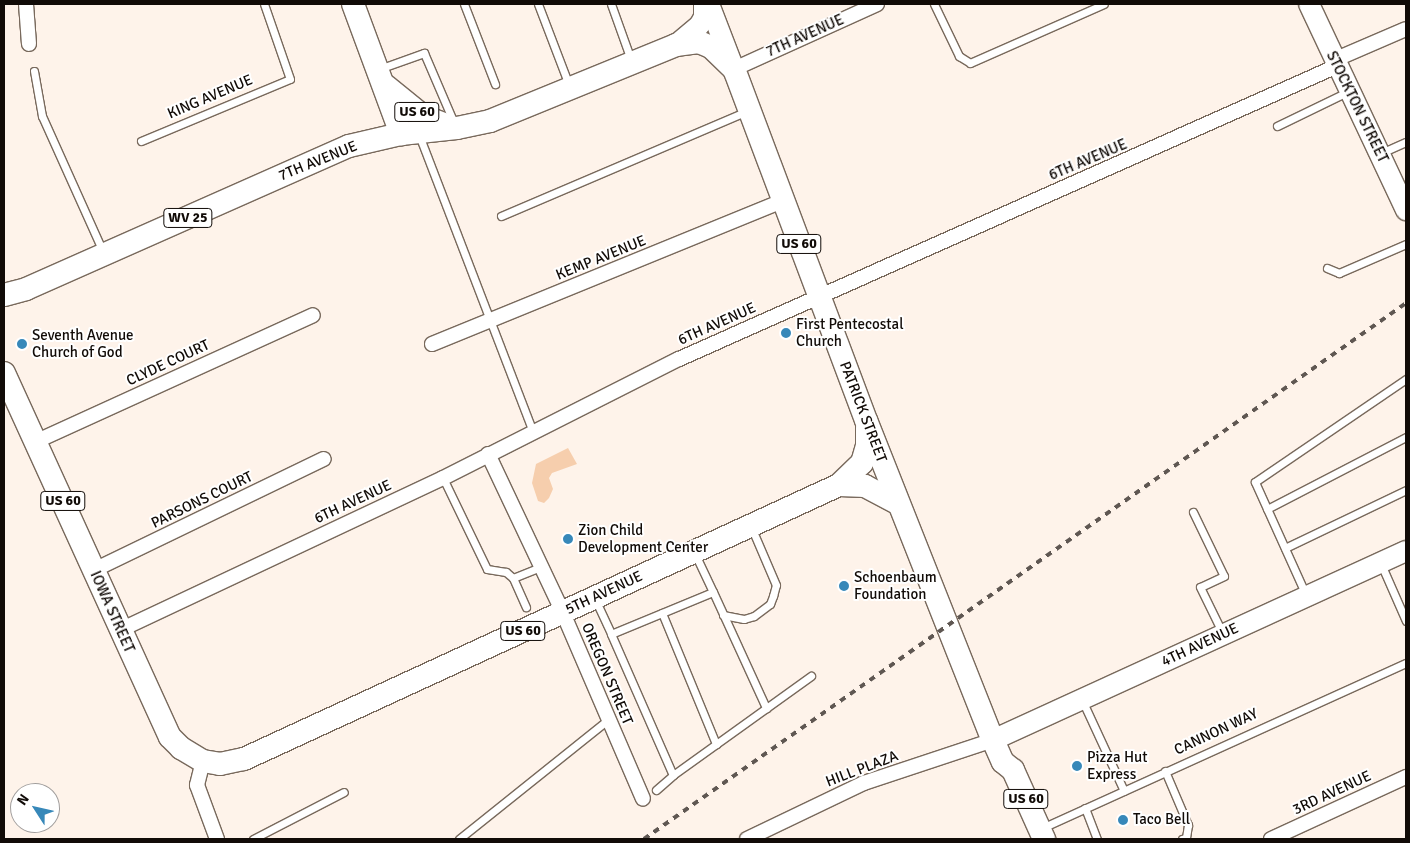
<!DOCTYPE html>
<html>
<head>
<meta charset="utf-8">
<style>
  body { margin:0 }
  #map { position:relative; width:1410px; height:843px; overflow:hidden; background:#fef3ea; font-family:Signika,sans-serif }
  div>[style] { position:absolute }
  .green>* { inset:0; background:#f6cead }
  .roads { filter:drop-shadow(1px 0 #78695c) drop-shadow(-1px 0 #78695c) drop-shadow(0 1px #78695c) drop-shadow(0 -1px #78695c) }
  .lane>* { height:7px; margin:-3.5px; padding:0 3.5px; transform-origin:3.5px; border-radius:3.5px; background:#fff }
  .street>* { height:14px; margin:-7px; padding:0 7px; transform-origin:7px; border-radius:7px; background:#fff }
  .secondary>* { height:20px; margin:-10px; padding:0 10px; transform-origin:10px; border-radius:10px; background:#fff }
  .primary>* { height:22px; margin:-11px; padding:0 11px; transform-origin:11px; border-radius:11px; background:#fff }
  .rail>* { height:4px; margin-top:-2px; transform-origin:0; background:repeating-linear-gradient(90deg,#5f5752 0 6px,transparent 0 12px) }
  .dots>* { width:14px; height:14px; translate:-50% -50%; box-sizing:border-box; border:2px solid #fff; border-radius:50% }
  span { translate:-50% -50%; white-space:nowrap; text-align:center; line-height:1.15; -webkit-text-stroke:4px #fff; paint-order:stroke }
  .shield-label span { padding:1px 4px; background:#fff; border:1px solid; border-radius:4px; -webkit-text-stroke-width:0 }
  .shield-label { font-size:14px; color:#110b07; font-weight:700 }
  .street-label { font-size:15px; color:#110b07 }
  .poi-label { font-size:15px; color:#110b07 }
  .left { translate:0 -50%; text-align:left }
  .frame { position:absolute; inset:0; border:5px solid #110b07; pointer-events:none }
  .north { position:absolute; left:10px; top:783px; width:50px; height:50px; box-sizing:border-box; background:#fff; border:1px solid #a09d9c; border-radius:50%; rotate:305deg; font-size:14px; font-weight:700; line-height:20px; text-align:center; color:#110b07 }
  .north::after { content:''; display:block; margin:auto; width:18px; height:22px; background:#3788b9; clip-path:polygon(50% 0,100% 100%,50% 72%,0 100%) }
</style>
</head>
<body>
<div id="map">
  <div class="green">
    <i style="clip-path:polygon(568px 448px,577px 464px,552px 473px,549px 478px,553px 489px,549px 498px,544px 503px,538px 501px,532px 483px,536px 464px)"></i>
  </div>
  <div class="roads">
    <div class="lane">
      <i style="left:464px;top:4px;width:86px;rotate:68.8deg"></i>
      <i style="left:538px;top:4px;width:87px;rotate:69.1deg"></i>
      <i style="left:611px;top:4px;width:59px;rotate:70.3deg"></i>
      <i style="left:934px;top:4px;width:58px;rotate:64.3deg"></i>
      <i style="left:959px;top:56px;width:13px;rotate:32deg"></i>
      <i style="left:970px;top:63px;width:146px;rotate:-23.8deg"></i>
      <i style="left:379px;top:69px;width:48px;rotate:-19.6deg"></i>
      <i style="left:424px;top:53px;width:76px;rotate:66.8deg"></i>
      <i style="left:34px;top:71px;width:46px;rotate:79.9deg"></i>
      <i style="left:42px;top:116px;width:149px;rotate:65.8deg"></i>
      <i style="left:1277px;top:126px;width:80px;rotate:-25.9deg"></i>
      <i style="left:419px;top:135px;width:316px;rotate:69deg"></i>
      <i style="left:141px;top:141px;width:161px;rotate:-22.6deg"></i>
      <i style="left:290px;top:79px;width:79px;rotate:-109.1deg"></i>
      <i style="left:1381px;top:153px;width:27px;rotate:-24deg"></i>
      <i style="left:501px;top:216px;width:267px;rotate:-23.1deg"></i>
      <i style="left:1327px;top:268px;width:13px;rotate:23deg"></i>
      <i style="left:1339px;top:273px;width:73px;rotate:-23.4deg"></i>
      <i style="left:443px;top:478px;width:101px;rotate:64.2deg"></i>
      <i style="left:487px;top:569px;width:19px;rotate:9deg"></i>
      <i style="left:506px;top:572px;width:9px;rotate:41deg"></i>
      <i style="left:513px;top:578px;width:32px;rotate:66deg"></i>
      <i style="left:1267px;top:509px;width:157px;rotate:-27.4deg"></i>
      <i style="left:1193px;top:512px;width:71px;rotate:64.2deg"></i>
      <i style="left:1224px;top:576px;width:26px;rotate:155deg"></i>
      <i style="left:1200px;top:587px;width:52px;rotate:63.9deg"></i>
      <i style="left:1285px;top:548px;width:134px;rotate:-25.6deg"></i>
      <i style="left:1381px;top:564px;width:62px;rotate:66.3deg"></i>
      <i style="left:513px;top:578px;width:31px;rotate:-22deg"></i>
      <i style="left:713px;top:592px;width:128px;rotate:65.4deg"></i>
      <i style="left:1306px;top:595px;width:124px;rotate:-114.3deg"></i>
      <i style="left:1255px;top:482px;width:183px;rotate:-34.3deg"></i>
      <i style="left:595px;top:599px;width:38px;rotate:65deg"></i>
      <i style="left:611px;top:634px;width:110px;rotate:-22.4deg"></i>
      <i style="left:713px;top:592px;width:42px;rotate:-115.3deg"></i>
      <i style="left:662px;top:613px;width:142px;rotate:67.6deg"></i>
      <i style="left:723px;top:615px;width:21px;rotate:11deg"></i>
      <i style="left:744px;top:619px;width:10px;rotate:-17deg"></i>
      <i style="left:754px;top:616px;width:20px;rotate:-37deg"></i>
      <i style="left:770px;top:604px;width:9px;rotate:-69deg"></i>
      <i style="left:773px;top:596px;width:11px;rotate:-75deg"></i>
      <i style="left:776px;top:585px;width:61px;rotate:-113.2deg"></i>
      <i style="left:611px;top:634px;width:154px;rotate:66.3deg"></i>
      <i style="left:673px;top:775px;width:170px;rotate:-35.7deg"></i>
      <i style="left:1082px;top:700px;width:100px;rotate:65.2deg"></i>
      <i style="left:1165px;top:771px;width:59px;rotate:66.9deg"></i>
      <i style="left:1188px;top:825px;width:13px;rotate:99deg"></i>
      <i style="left:1186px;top:838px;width:4px;rotate:166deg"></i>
      <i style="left:656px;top:790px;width:23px;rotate:-41deg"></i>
      <i style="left:1085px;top:808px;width:33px;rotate:69deg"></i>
      <i style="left:1042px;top:828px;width:400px;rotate:-24.4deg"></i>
      <i style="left:253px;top:839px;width:102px;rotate:-27.3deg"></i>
      <i style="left:459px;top:839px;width:192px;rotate:-38.7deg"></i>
    </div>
    <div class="street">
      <i style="left:26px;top:4px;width:40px;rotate:85.7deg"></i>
      <i style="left:1334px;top:60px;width:78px;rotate:-23.3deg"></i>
      <i style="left:734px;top:69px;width:157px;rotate:-24.4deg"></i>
      <i style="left:432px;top:344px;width:379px;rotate:-22.2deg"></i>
      <i style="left:37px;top:441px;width:303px;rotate:-24.5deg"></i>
      <i style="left:488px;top:454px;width:176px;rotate:64.7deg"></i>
      <i style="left:563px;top:613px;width:202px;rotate:66.7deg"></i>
      <i style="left:94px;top:570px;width:255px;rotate:-25.8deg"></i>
      <i style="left:120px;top:630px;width:357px;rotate:-25.2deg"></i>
      <i style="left:443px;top:478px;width:264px;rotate:-26.8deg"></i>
      <i style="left:679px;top:359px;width:720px;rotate:-24deg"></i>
      <i style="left:203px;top:761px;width:25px;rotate:104deg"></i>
      <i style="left:197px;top:785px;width:58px;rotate:69.7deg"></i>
      <i style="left:747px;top:839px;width:130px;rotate:-25.6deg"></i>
      <i style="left:864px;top:783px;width:136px;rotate:-18.4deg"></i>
      <i style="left:1271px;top:839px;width:149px;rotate:-24.7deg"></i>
    </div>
    <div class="secondary">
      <i style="left:709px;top:4px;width:70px;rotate:69deg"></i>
      <i style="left:1309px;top:4px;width:228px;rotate:64.8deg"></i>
      <i style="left:676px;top:45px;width:30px;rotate:-40deg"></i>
      <i style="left:699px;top:26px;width:10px;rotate:-61deg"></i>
      <i style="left:704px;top:17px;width:13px;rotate:-90deg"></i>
      <i style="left:993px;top:740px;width:454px;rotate:-24.6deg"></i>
    </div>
    <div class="primary">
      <i style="left:353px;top:4px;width:139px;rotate:69.7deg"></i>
      <i style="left:386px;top:86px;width:48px;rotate:39deg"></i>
      <i style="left:423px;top:116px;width:30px;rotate:21deg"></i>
      <i style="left:4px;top:295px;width:23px;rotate:-15deg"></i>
      <i style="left:26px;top:289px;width:353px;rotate:-23.9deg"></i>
      <i style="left:349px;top:146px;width:53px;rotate:-13deg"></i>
      <i style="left:401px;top:134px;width:56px;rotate:-6.1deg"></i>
      <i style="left:457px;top:128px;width:34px;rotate:-12deg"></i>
      <i style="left:490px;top:121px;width:201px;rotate:-22.2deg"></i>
      <i style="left:676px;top:45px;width:23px;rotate:-7deg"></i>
      <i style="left:699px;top:42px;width:13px;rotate:23deg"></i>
      <i style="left:711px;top:47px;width:32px;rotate:44deg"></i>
      <i style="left:734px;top:69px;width:375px;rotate:69.4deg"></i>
      <i style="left:866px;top:420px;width:344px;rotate:68.4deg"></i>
      <i style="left:993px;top:740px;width:24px;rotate:66deg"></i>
      <i style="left:1003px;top:762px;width:13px;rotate:39deg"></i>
      <i style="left:1013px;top:770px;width:76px;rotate:65.8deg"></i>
      <i style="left:4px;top:373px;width:400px;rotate:65.5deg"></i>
      <i style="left:170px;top:737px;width:16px;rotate:45deg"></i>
      <i style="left:181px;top:748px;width:26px;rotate:31deg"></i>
      <i style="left:203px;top:761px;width:17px;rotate:10deg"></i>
      <i style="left:220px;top:764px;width:25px;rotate:-12deg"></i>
      <i style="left:244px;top:759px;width:655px;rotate:-24.73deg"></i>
      <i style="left:839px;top:485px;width:32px;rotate:-44deg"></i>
      <i style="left:862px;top:463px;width:19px;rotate:-74deg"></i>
      <i style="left:867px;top:445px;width:17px;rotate:-90deg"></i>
      <i style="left:839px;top:485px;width:26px;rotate:2deg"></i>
      <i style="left:865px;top:486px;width:38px;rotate:28deg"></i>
    </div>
  </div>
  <div class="rail">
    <i style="left:644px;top:839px;width:932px;rotate:-35.12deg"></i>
  </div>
  <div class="dots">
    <i style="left:786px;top:333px;background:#3788b9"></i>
    <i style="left:22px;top:344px;background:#3788b9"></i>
    <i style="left:568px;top:539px;background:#3788b9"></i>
    <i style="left:844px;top:586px;background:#3788b9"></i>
    <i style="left:1077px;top:766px;background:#3788b9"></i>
    <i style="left:1123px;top:820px;background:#3788b9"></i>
  </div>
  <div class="shield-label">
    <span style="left:417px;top:112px">US 60</span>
    <span style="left:188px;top:218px">WV 25</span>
    <span style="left:799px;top:244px">US 60</span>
    <span style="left:63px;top:501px">US 60</span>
    <span style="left:523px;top:631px">US 60</span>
    <span style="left:1026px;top:799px">US 60</span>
  </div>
  <div class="street-label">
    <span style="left:805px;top:36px;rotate:-24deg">7TH AVENUE</span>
    <span style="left:210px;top:97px;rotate:-23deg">KING AVENUE</span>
    <span style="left:1357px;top:107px;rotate:64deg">STOCKTON STREET</span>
    <span style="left:1088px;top:160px;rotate:-23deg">6TH AVENUE</span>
    <span style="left:318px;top:161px;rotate:-22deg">7TH AVENUE</span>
    <span style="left:601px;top:258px;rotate:-22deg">KEMP AVENUE</span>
    <span style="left:717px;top:324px;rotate:-24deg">6TH AVENUE</span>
    <span style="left:168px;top:363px;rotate:-25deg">CLYDE COURT</span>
    <span style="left:863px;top:412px;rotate:69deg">PATRICK STREET</span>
    <span style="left:202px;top:500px;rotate:-26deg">PARSONS COURT</span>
    <span style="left:353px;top:502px;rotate:-25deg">6TH AVENUE</span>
    <span style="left:604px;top:593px;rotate:-25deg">5TH AVENUE</span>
    <span style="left:112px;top:612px;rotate:66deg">IOWA STREET</span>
    <span style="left:1200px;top:645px;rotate:-25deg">4TH AVENUE</span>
    <span style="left:607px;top:674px;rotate:67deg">OREGON STREET</span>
    <span style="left:1216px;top:732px;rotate:-25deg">CANNON WAY</span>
    <span style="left:862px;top:769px;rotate:-21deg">HILL PLAZA</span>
    <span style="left:1332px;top:793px;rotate:-25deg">3RD AVENUE</span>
  </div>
  <div class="poi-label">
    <span class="left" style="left:796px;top:333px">First Pentecostal<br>Church</span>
    <span class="left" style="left:32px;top:344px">Seventh Avenue<br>Church of God</span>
    <span class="left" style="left:578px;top:539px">Zion Child<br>Development Center</span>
    <span class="left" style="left:854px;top:586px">Schoenbaum<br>Foundation</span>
    <span class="left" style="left:1087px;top:766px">Pizza Hut<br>Express</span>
    <span class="left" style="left:1133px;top:820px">Taco Bell</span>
  </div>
  <div class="frame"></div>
  <div class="north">N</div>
</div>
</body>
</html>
